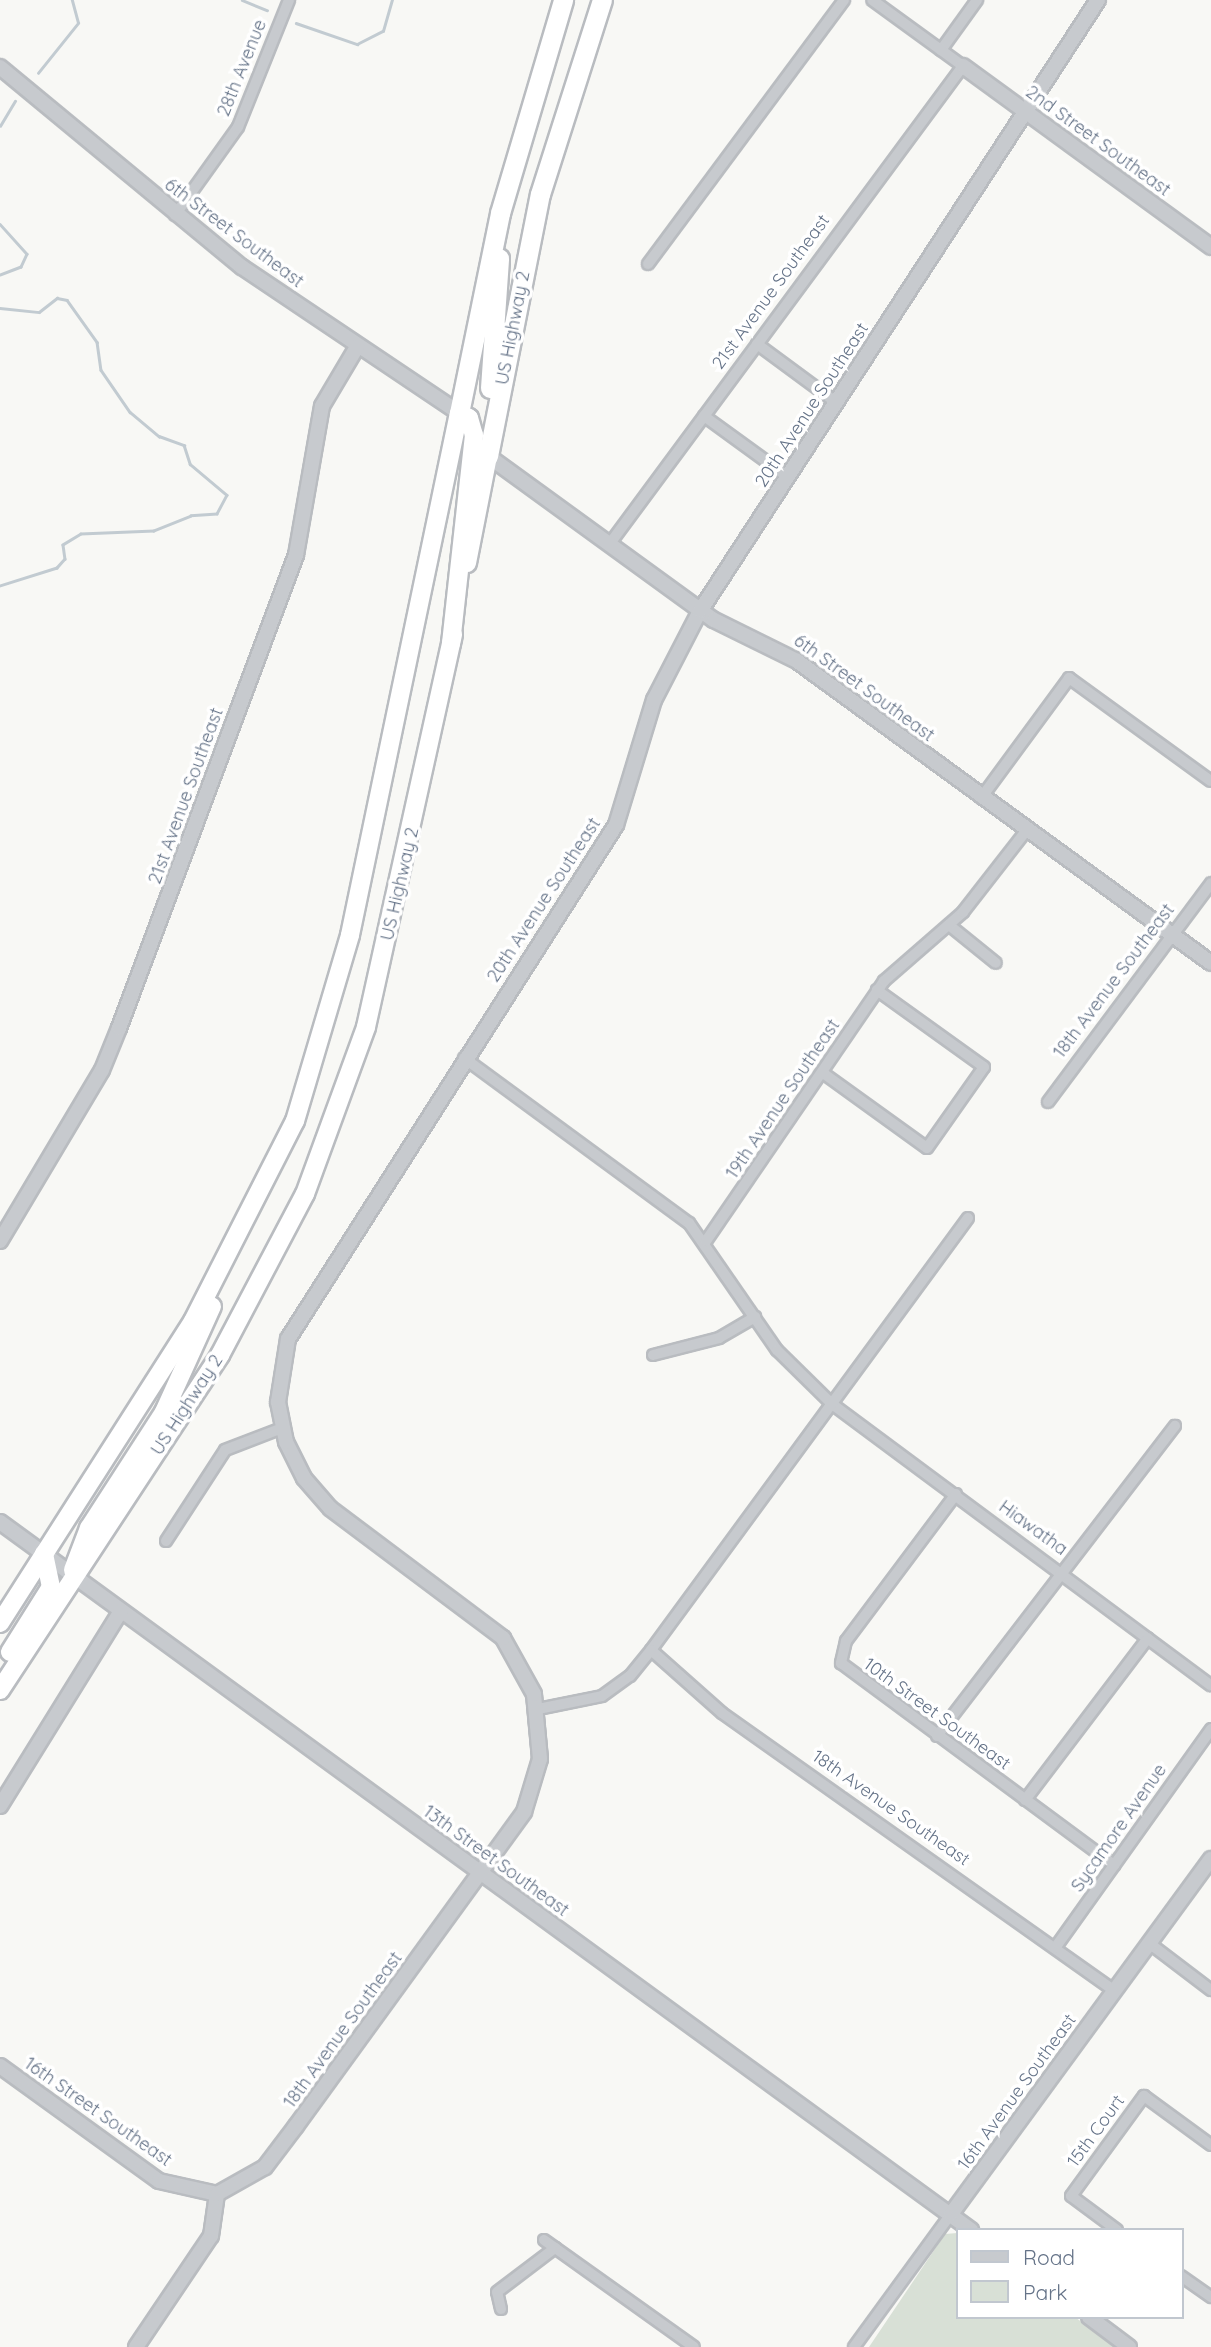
<!DOCTYPE html>
<html>
<head>
<meta charset="utf-8">
<style>
  body { margin:0 }
  #map { position:relative; width:1211px; height:2347px; overflow:hidden; background:#f8f8f5; font-family:Quicksand,sans-serif }
  div>[style] { position:absolute }
  .green>* { inset:0; background:#d8e0d6 }
  .stream>* { height:2.5px; margin:-1.25px; padding:0 1.25px; transform-origin:1.25px; border-radius:1.25px; background:#c2cbd1 }
  .roads { filter:drop-shadow(2px 0 #b9bcc0) drop-shadow(-2px 0 #b9bcc0) drop-shadow(0 2px #b9bcc0) drop-shadow(0 -2px #b9bcc0) }
  .minor>* { height:10px; margin:-5px; padding:0 5px; transform-origin:5px; border-radius:5px; background:#c7cace }
  .tertiary>* { height:14px; margin:-7px; padding:0 7px; transform-origin:7px; border-radius:7px; background:#c7cace }
  .trunk>* { height:18px; margin:-9px; padding:0 9px; transform-origin:9px; border-radius:9px; background:#fff }
  .motorway>* { height:19px; margin:-9.5px; padding:0 9.5px; transform-origin:9.5px; border-radius:9.5px; background:#fff }
  span { translate:-50% -50%; white-space:nowrap; text-align:center; line-height:1.15; -webkit-text-stroke:7px #fff; paint-order:stroke }
  .street-label { font-size:18px; color:#657388 }
  .legend { position:absolute; left:956px; top:2228px; width:228px; height:91px; box-sizing:border-box; background:#fff; border:2px solid #c1c7cf; margin:0; padding:9px 12px; list-style:none; font-size:21px; color:#657388 }
  .legend li { display:flex; align-items:center; gap:14px; height:35px }
  .legend b { width:35px; border:2px solid #c1c7cf }
</style>
</head>
<body>
<div id="map">
  <div class="green">
    <i style="clip-path:polygon(957px 2233px,957px 2317px,1075px 2317px,1114px 2347px,869px 2347px,945px 2234px)"></i>
  </div>
  <div class="stream">
    <i style="left:242px;top:0;width:27px;rotate:22deg"></i>
    <i style="left:296px;top:23px;width:65px;rotate:19deg"></i>
    <i style="left:357px;top:44px;width:29px;rotate:-27deg"></i>
    <i style="left:383px;top:31px;width:32px;rotate:-74deg"></i>
    <i style="left:38px;top:73px;width:64px;rotate:-51.3deg"></i>
    <i style="left:78px;top:23px;width:24px;rotate:-105deg"></i>
    <i style="left:0;top:126px;width:29px;rotate:-59deg"></i>
    <i style="left:0;top:224px;width:40px;rotate:48deg"></i>
    <i style="left:27px;top:254px;width:14px;rotate:115deg"></i>
    <i style="left:21px;top:267px;width:22px;rotate:159deg"></i>
    <i style="left:0;top:308px;width:39px;rotate:6deg"></i>
    <i style="left:39px;top:312px;width:23px;rotate:-38deg"></i>
    <i style="left:57px;top:298px;width:10px;rotate:11deg"></i>
    <i style="left:67px;top:300px;width:52px;rotate:54.5deg"></i>
    <i style="left:97px;top:342px;width:28px;rotate:82deg"></i>
    <i style="left:101px;top:370px;width:51px;rotate:55.4deg"></i>
    <i style="left:130px;top:412px;width:38px;rotate:40deg"></i>
    <i style="left:159px;top:436px;width:27px;rotate:20deg"></i>
    <i style="left:184px;top:445px;width:20px;rotate:72deg"></i>
    <i style="left:190px;top:464px;width:48px;rotate:40deg"></i>
    <i style="left:227px;top:495px;width:21px;rotate:118deg"></i>
    <i style="left:217px;top:514px;width:26px;rotate:176deg"></i>
    <i style="left:191px;top:516px;width:40px;rotate:158deg"></i>
    <i style="left:154px;top:531px;width:73px;rotate:177.6deg"></i>
    <i style="left:81px;top:534px;width:21px;rotate:149deg"></i>
    <i style="left:63px;top:545px;width:14px;rotate:82deg"></i>
    <i style="left:65px;top:559px;width:12px;rotate:132deg"></i>
    <i style="left:57px;top:568px;width:60px;rotate:162.5deg"></i>
  </div>
  <div class="roads">
    <div class="minor">
      <i style="left:941px;top:50px;width:62px;rotate:-54.2deg"></i>
      <i style="left:175px;top:215px;width:108px;rotate:-54.4deg"></i>
      <i style="left:238px;top:127px;width:137px;rotate:-68.1deg"></i>
      <i style="left:648px;top:264px;width:329px;rotate:-53.4deg"></i>
      <i style="left:757px;top:344px;width:99px;rotate:36.4deg"></i>
      <i style="left:704px;top:416px;width:104px;rotate:36deg"></i>
      <i style="left:611px;top:542px;width:592px;rotate:-53.52deg"></i>
      <i style="left:963px;top:66px;width:112px;rotate:-144deg"></i>
      <i style="left:981px;top:798px;width:149px;rotate:-53.7deg"></i>
      <i style="left:1069px;top:678px;width:175px;rotate:36deg"></i>
      <i style="left:949px;top:925px;width:60px;rotate:39deg"></i>
      <i style="left:464px;top:1058px;width:279px;rotate:36.3deg"></i>
      <i style="left:689px;top:1223px;width:155px;rotate:55.3deg"></i>
      <i style="left:777px;top:1350px;width:77px;rotate:44.5deg"></i>
      <i style="left:832px;top:1404px;width:472px;rotate:36.6deg"></i>
      <i style="left:823px;top:1073px;width:128px;rotate:35.8deg"></i>
      <i style="left:927px;top:1148px;width:99px;rotate:-54.9deg"></i>
      <i style="left:984px;top:1067px;width:132px;rotate:-144.3deg"></i>
      <i style="left:1048px;top:1102px;width:273px;rotate:-53.3deg"></i>
      <i style="left:968px;top:1218px;width:536px;rotate:126.27deg"></i>
      <i style="left:651px;top:1650px;width:95px;rotate:41.6deg"></i>
      <i style="left:722px;top:1713px;width:481px;rotate:35.3deg"></i>
      <i style="left:706px;top:1241px;width:315px;rotate:-55.6deg"></i>
      <i style="left:884px;top:981px;width:105px;rotate:-41.1deg"></i>
      <i style="left:963px;top:912px;width:103px;rotate:-52.1deg"></i>
      <i style="left:653px;top:1355px;width:68px;rotate:-14.4deg"></i>
      <i style="left:719px;top:1338px;width:42px;rotate:-30.3deg"></i>
      <i style="left:956px;top:1494px;width:184px;rotate:126.8deg"></i>
      <i style="left:846px;top:1641px;width:23px;rotate:103deg"></i>
      <i style="left:841px;top:1663px;width:340px;rotate:36.5deg"></i>
      <i style="left:166px;top:1541px;width:108px;rotate:-57deg"></i>
      <i style="left:225px;top:1450px;width:61px;rotate:-21.1deg"></i>
      <i style="left:538px;top:1709px;width:65px;rotate:-11.5deg"></i>
      <i style="left:602px;top:1696px;width:34px;rotate:-36deg"></i>
      <i style="left:630px;top:1676px;width:33px;rotate:-51deg"></i>
      <i style="left:937px;top:1736px;width:391px;rotate:-52.5deg"></i>
      <i style="left:1025px;top:1800px;width:203px;rotate:-52.8deg"></i>
      <i style="left:1149px;top:1943px;width:78px;rotate:37.2deg"></i>
      <i style="left:1055px;top:1948px;width:269px;rotate:-54.5deg"></i>
      <i style="left:1117px;top:2230px;width:57px;rotate:-143.5deg"></i>
      <i style="left:1071px;top:2196px;width:124px;rotate:-53.9deg"></i>
      <i style="left:1144px;top:2096px;width:83px;rotate:36.2deg"></i>
      <i style="left:544px;top:2240px;width:184px;rotate:35.5deg"></i>
      <i style="left:1181px;top:2276px;width:37px;rotate:35deg"></i>
      <i style="left:501px;top:2309px;width:17px;rotate:-103deg"></i>
      <i style="left:497px;top:2292px;width:73px;rotate:-37.2deg"></i>
      <i style="left:854px;top:2347px;width:165px;rotate:-53.9deg"></i>
    </div>
    <div class="tertiary">
      <i style="left:963px;top:66px;width:307px;rotate:36.1deg"></i>
      <i style="left:0;top:67px;width:314px;rotate:39.6deg"></i>
      <i style="left:242px;top:267px;width:262px;rotate:33.9deg"></i>
      <i style="left:488px;top:456px;width:279px;rotate:36deg"></i>
      <i style="left:714px;top:620px;width:93px;rotate:26.3deg"></i>
      <i style="left:797px;top:661px;width:512px;rotate:36.11deg"></i>
      <i style="left:0;top:1241px;width:199px;rotate:-59.2deg"></i>
      <i style="left:102px;top:1070px;width:45px;rotate:-68deg"></i>
      <i style="left:119px;top:1028px;width:505px;rotate:-69.48deg"></i>
      <i style="left:296px;top:555px;width:151px;rotate:-80.1deg"></i>
      <i style="left:322px;top:406px;width:69px;rotate:-59.3deg"></i>
      <i style="left:0;top:1522px;width:1202px;rotate:36.1deg"></i>
      <i style="left:0;top:1806px;width:229px;rotate:-58.2deg"></i>
      <i style="left:0;top:2066px;width:196px;rotate:35.9deg"></i>
      <i style="left:159px;top:2181px;width:59px;rotate:12.6deg"></i>
      <i style="left:951px;top:2214px;width:440px;rotate:-53.8deg"></i>
      <i style="left:1089px;top:2317px;width:50px;rotate:36.9deg"></i>
      <i style="left:136px;top:2347px;width:134px;rotate:-56deg"></i>
      <i style="left:211px;top:2236px;width:42px;rotate:-81.9deg"></i>
      <i style="left:217px;top:2194px;width:55px;rotate:-29.4deg"></i>
      <i style="left:265px;top:2167px;width:51px;rotate:-52.9deg"></i>
      <i style="left:296px;top:2126px;width:388px;rotate:-54deg"></i>
      <i style="left:524px;top:1812px;width:55px;rotate:-73.2deg"></i>
      <i style="left:540px;top:1759px;width:65px;rotate:-95.3deg"></i>
      <i style="left:534px;top:1694px;width:64px;rotate:-119deg"></i>
      <i style="left:503px;top:1638px;width:216px;rotate:-143.1deg"></i>
      <i style="left:330px;top:1508px;width:40px;rotate:-131deg"></i>
      <i style="left:304px;top:1478px;width:40px;rotate:-116.6deg"></i>
      <i style="left:286px;top:1442px;width:41px;rotate:-101.3deg"></i>
      <i style="left:278px;top:1402px;width:64px;rotate:-81deg"></i>
      <i style="left:288px;top:1339px;width:610px;rotate:-57.46deg"></i>
      <i style="left:616px;top:825px;width:131px;rotate:-73.1deg"></i>
      <i style="left:654px;top:700px;width:100px;rotate:-62.7deg"></i>
      <i style="left:700px;top:611px;width:729px;rotate:-56.92deg"></i>
    </div>
    <div class="trunk">
      <i style="left:467px;top:563px;width:109px;rotate:-78.9deg"></i>
      <i style="left:73px;top:1570px;width:45px;rotate:-69.1deg"></i>
      <i style="left:89px;top:1528px;width:138px;rotate:-57.1deg"></i>
      <i style="left:164px;top:1412px;width:116px;rotate:-65.6deg"></i>
      <i style="left:0;top:1623px;width:358px;rotate:-57.4deg"></i>
      <i style="left:193px;top:1321px;width:225px;rotate:-63deg"></i>
      <i style="left:295px;top:1121px;width:194px;rotate:-73.5deg"></i>
      <i style="left:350px;top:935px;width:533px;rotate:-78.21deg"></i>
      <i style="left:459px;top:413px;width:11px;rotate:27deg"></i>
      <i style="left:469px;top:418px;width:18px;rotate:74deg"></i>
      <i style="left:474px;top:435px;width:210px;rotate:96.3deg"></i>
      <i style="left:10px;top:1652px;width:77px;rotate:-57.8deg"></i>
      <i style="left:51px;top:1587px;width:34px;rotate:-102deg"></i>
      <i style="left:0;top:1690px;width:401px;rotate:-56.7deg"></i>
      <i style="left:220px;top:1355px;width:182px;rotate:-62.2deg"></i>
      <i style="left:305px;top:1194px;width:178px;rotate:-69.9deg"></i>
      <i style="left:366px;top:1027px;width:402px;rotate:-77.5deg"></i>
    </div>
    <div class="motorway">
      <i style="left:490px;top:388px;width:130px;rotate:-86deg"></i>
      <i style="left:459px;top:413px;width:204px;rotate:-78.4deg"></i>
      <i style="left:500px;top:213px;width:222px;rotate:-73.5deg"></i>
      <i style="left:488px;top:456px;width:267px;rotate:-78.8deg"></i>
      <i style="left:540px;top:194px;width:204px;rotate:-72.3deg"></i>
    </div>
  </div>
  <div class="street-label">
    <span style="left:242px;top:68px;rotate:-68deg">28th Avenue</span>
    <span style="left:1098px;top:141px;rotate:36deg">2nd Street Southeast</span>
    <span style="left:234px;top:233px;rotate:37deg">6th Street Southeast</span>
    <span style="left:771px;top:292px;rotate:-54deg">21st Avenue Southeast</span>
    <span style="left:513px;top:328px;rotate:-79deg">US Highway 2</span>
    <span style="left:812px;top:405px;rotate:-57deg">20th Avenue Southeast</span>
    <span style="left:864px;top:688px;rotate:36deg">6th Street Southeast</span>
    <span style="left:186px;top:796px;rotate:-70deg">21st Avenue Southeast</span>
    <span style="left:400px;top:884px;rotate:-77deg">US Highway 2</span>
    <span style="left:544px;top:900px;rotate:-57deg">20th Avenue Southeast</span>
    <span style="left:1114px;top:981px;rotate:-53deg">18th Avenue Southeast</span>
    <span style="left:783px;top:1099px;rotate:-56deg">19th Avenue Southeast</span>
    <span style="left:187px;top:1405px;rotate:-57deg">US Highway 2</span>
    <span style="left:1033px;top:1528px;rotate:36deg">Hiawatha</span>
    <span style="left:937px;top:1714px;rotate:36deg">10th Street Southeast</span>
    <span style="left:891px;top:1808px;rotate:35deg">18th Avenue Southeast</span>
    <span style="left:1119px;top:1828px;rotate:-55deg">Sycamore Avenue</span>
    <span style="left:496px;top:1861px;rotate:36deg">13th Street Southeast</span>
    <span style="left:343px;top:2030px;rotate:-54deg">18th Avenue Southeast</span>
    <span style="left:1017px;top:2092px;rotate:-54deg">16th Avenue Southeast</span>
    <span style="left:98px;top:2112px;rotate:35deg">16th Street Southeast</span>
    <span style="left:1096px;top:2131px;rotate:-54deg">15th Court</span>
  </div>
  <ul class="legend">
  <li><b style="height:9px;background:#c7cace"></b>Road</li>
  <li><b style="height:19px;background:#d8e0d6"></b>Park</li>
  </ul>
</div>
</body>
</html>
